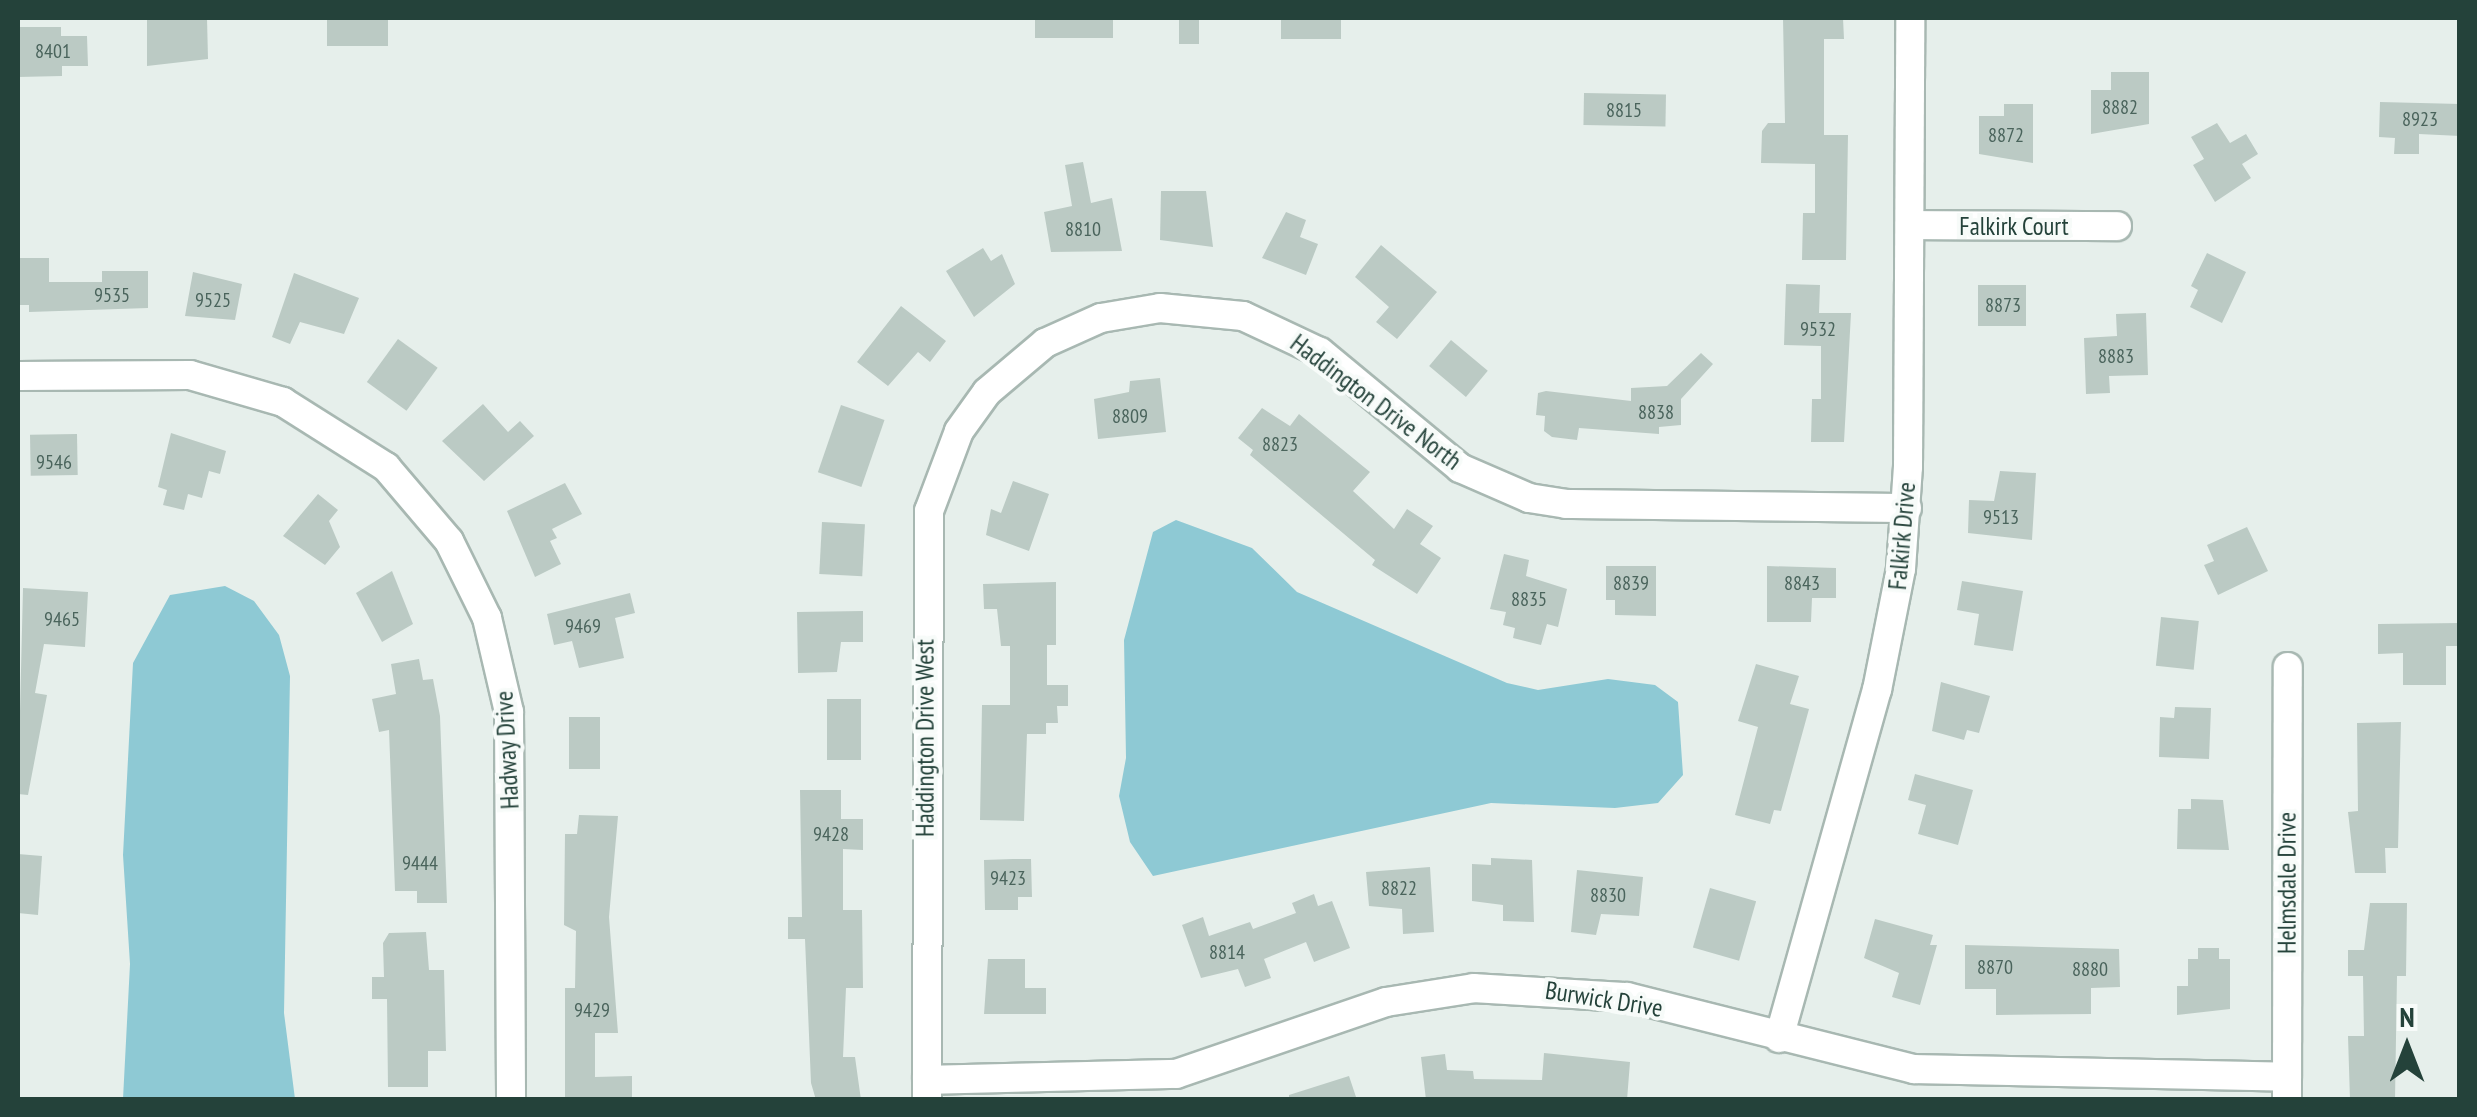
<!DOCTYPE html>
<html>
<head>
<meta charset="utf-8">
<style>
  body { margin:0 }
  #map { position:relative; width:2477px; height:1117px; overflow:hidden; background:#e6efeb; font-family:"PT Sans Narrow",sans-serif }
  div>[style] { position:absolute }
  .water>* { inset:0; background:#8ec9d4 }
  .building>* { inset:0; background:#bbcac4; transform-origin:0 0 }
  .roads { filter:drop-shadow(2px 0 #a8b8b2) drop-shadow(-2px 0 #a8b8b2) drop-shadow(0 2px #a8b8b2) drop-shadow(0 -2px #a8b8b2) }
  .minor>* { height:28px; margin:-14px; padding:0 14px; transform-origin:14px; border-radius:14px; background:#fff }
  span { translate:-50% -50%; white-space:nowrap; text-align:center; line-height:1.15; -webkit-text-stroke:8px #f7fbf9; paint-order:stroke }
  .number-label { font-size:20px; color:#4a645c }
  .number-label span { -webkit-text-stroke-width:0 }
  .street-label { font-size:25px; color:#24423a }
  .frame { position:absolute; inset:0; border:20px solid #24423a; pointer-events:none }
  .north { position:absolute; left:2357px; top:997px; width:100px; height:100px; -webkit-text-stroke:8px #f7fbf9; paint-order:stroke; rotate:0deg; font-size:28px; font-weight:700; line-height:40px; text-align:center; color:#24423a }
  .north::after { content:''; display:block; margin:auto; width:35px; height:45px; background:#24423a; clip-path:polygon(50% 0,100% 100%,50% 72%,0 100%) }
</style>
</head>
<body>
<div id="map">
  <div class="water">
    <i style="clip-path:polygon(1176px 520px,1252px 548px,1297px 592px,1507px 683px,1538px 690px,1608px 679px,1655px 685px,1678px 702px,1683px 775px,1658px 803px,1615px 808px,1491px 803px,1153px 876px,1130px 842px,1119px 796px,1126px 758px,1124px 640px,1153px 532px)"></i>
    <i style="clip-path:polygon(225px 586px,254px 601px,279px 635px,290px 676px,284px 1013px,295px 1099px,123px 1099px,130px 964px,123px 855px,133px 663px,170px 595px)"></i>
  </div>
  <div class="building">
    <i style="clip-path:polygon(147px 18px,207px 18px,208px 59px,147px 66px)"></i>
    <i style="left:327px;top:18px;width:61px;height:28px"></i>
    <i style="left:1035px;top:18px;width:78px;height:20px"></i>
    <i style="left:1179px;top:18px;width:20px;height:26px"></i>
    <i style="left:1281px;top:18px;width:60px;height:21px"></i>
    <i style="clip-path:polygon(1783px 18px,1843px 18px,1844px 39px,1824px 39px,1824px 135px,1848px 135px,1846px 260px,1802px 260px,1803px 213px,1815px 213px,1815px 164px,1761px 163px,1762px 131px,1768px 123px,1785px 123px)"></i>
    <i style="clip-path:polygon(18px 27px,61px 27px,61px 36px,87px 36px,88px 66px,62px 66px,62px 76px,18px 77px)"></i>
    <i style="clip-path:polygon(2111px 72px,2149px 72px,2149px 124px,2091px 134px,2091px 90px,2111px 90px)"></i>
    <i style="left:1584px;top:93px;width:82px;height:32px;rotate:1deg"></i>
    <i style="clip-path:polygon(2380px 102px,2460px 104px,2460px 136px,2419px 134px,2419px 154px,2394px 154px,2395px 138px,2379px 137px)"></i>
    <i style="clip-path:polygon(2004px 104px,2033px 104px,2033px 163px,1979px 154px,1979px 116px,2004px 116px)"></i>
    <i style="clip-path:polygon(2217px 123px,2230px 143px,2246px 134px,2258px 154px,2242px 164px,2251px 178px,2215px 202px,2193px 165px,2204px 159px,2191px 137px)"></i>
    <i style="clip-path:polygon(1083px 162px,1091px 203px,1112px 198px,1122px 251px,1051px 252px,1044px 212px,1072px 206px,1065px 165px)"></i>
    <i style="clip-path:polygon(1161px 191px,1206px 191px,1213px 247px,1160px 240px)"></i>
    <i style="clip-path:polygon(1286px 212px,1306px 220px,1300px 237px,1318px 244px,1306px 275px,1262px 258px)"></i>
    <i style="clip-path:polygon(1381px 245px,1437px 292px,1397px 339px,1376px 322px,1389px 307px,1355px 277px)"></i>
    <i style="clip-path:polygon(983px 248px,991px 261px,1002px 254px,1015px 284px,974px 317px,946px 271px)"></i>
    <i style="clip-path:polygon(2207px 253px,2246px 272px,2222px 323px,2190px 307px,2198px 290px,2191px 286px)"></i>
    <i style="clip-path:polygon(18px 258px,49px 258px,49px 282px,102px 282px,102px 271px,148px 271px,148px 308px,29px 312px,29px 305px,18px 305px)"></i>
    <i style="clip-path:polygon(193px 272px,242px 284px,235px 320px,185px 316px)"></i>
    <i style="clip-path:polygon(294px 273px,359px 298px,344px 334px,300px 322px,290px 344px,272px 337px)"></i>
    <i style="clip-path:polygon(1786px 284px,1820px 285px,1819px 313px,1851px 313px,1844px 442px,1811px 442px,1812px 399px,1821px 399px,1821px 346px,1784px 345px)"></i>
    <i style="left:1978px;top:285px;width:48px;height:41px"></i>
    <i style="clip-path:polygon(901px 306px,946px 341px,930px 362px,918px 352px,888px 386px,857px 362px)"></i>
    <i style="clip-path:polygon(2146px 313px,2148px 375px,2109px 376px,2110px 393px,2086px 394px,2084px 338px,2117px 336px,2116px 314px)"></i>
    <i style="left:398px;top:339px;width:49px;height:53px;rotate:36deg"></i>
    <i style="left:1451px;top:340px;width:48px;height:34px;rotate:40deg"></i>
    <i style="clip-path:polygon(1701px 353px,1713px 364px,1681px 399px,1681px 425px,1659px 427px,1659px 434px,1579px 428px,1577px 440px,1552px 437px,1544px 431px,1545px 416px,1536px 415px,1538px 393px,1546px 391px,1631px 401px,1631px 388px,1667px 386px)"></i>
    <i style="clip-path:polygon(1160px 378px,1166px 432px,1098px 439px,1094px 399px,1129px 392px,1130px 381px)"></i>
    <i style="clip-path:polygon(483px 404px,508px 432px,520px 421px,534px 436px,484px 481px,442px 441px)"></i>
    <i style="left:841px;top:405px;width:46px;height:71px;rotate:19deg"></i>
    <i style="clip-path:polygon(1262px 408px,1290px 426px,1299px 414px,1370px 472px,1353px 491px,1394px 529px,1407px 509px,1433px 526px,1420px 544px,1441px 558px,1417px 594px,1372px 565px,1375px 560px,1250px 455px,1253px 450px,1238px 438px)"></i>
    <i style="clip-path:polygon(171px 433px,226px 451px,220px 474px,209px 471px,202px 498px,188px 494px,184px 510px,163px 505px,167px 490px,158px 487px)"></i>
    <i style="left:77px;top:434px;width:41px;height:47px;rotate:89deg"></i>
    <i style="clip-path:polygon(2000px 471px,2036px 473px,2032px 540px,1968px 533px,1969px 500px,1994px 501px)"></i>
    <i style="clip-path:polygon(1013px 481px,1049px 494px,1029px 551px,986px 535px,991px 509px,1001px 513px)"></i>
    <i style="clip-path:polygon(565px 483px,582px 514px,552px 529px,557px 538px,550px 541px,561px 564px,535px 577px,507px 511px)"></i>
    <i style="clip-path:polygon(318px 494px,338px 510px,329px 521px,340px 547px,325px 565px,283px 536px)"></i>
    <i style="left:822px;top:522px;width:43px;height:52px;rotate:3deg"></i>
    <i style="clip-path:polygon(2247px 527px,2268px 571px,2218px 595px,2204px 565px,2214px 561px,2207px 545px)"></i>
    <i style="clip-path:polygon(1504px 554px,1529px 560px,1526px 576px,1567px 589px,1558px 627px,1547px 624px,1541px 645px,1513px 638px,1515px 628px,1503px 625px,1506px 612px,1490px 609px)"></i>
    <i style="clip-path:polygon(1606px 566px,1656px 566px,1656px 616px,1615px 615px,1615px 600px,1606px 600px)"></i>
    <i style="clip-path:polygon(1767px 566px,1836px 568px,1836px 598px,1812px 598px,1811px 622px,1767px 622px)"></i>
    <i style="clip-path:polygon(392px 571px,413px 624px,382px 642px,356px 593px)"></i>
    <i style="clip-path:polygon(1962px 581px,2023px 591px,2013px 651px,1974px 645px,1979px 614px,1957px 610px)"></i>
    <i style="clip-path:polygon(1056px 582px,1056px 645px,1047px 645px,1047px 685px,1068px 685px,1068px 706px,1057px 706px,1058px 723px,1046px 723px,1046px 734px,1027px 734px,1024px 821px,980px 820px,982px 705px,1010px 705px,1010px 646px,1001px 646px,997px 609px,984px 609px,983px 584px)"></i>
    <i style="clip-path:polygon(23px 588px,88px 592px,85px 647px,44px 644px,35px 693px,47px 695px,28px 795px,18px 794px)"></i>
    <i style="clip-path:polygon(630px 593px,635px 613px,615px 618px,624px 658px,579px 668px,572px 641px,554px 645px,547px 614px)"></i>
    <i style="clip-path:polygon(863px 611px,863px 642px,841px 642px,837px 672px,798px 673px,797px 612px)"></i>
    <i style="left:2161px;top:617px;width:38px;height:49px;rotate:6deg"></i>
    <i style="clip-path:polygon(2460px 623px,2460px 646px,2446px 646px,2446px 685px,2403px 685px,2403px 653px,2378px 654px,2378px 624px)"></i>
    <i style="clip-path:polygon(419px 659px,423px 680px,433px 679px,440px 716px,447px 903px,417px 903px,417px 891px,395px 891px,389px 730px,379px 732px,372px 699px,396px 694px,391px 664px)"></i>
    <i style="clip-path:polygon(1756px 664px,1799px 676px,1790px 704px,1809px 709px,1781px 811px,1774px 810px,1770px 824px,1735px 815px,1758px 727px,1738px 721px)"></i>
    <i style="clip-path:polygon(1941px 682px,1990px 696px,1979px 733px,1967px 730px,1964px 740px,1932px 731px)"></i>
    <i style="left:827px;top:699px;width:34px;height:61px"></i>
    <i style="clip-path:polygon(2175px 707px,2211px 708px,2209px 759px,2159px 757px,2160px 717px,2174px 718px)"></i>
    <i style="left:569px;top:717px;width:31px;height:52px"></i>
    <i style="clip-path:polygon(2401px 722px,2398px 848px,2385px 848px,2386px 873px,2355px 873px,2348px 812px,2358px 811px,2357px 723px)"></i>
    <i style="clip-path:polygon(1915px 774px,1973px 790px,1958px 845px,1918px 834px,1926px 805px,1908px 800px)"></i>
    <i style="clip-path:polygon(800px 790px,841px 790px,841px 819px,863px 819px,863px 850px,843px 849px,843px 910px,862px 910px,863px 988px,846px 988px,843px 1057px,855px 1057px,861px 1100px,816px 1100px,811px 1083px,805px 939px,788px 939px,788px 917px,802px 917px)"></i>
    <i style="clip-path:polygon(2191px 799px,2223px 800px,2229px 850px,2177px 849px,2178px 809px,2191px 809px)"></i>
    <i style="clip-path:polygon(579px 815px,618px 816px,609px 917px,618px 1033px,595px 1033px,595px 1077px,632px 1076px,632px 1100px,565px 1100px,565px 988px,575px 988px,576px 931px,564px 925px,565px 834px,577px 834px)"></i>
    <i style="clip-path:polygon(18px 854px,42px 856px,38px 915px,18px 913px)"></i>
    <i style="clip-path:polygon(1491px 858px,1532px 860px,1534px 922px,1503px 921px,1503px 905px,1472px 901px,1472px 864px,1491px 865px)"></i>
    <i style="clip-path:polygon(1013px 859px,1031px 859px,1032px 897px,1018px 897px,1018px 910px,985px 910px,984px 860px)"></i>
    <i style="clip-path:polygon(1430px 867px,1434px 932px,1403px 934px,1402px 909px,1369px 906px,1366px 872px)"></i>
    <i style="clip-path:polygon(1577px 870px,1643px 877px,1639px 916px,1601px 914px,1596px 935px,1571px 932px)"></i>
    <i style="left:1710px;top:888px;width:48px;height:62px;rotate:16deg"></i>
    <i style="clip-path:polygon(1314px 894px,1318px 906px,1332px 901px,1350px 948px,1314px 962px,1306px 942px,1264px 959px,1271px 978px,1245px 987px,1238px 969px,1201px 978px,1182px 925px,1203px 917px,1209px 936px,1250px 922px,1253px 929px,1296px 913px,1292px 903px)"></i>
    <i style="clip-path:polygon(2370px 903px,2407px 903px,2406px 976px,2397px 976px,2395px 1100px,2350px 1100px,2348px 1036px,2364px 1036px,2363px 976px,2348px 976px,2348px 950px,2364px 950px)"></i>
    <i style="clip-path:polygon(1875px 919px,1933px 935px,1930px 945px,1937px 945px,1920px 1005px,1892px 997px,1899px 973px,1864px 958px)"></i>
    <i style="clip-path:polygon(426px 932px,429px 970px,444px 970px,446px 1051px,428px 1051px,428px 1087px,388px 1087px,387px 999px,372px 999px,372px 977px,384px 977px,383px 943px,389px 933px)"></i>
    <i style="clip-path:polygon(1965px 945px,2119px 949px,2120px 987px,2091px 988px,2091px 1014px,1996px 1015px,1996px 989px,1965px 989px)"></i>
    <i style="clip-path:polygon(2198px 948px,2219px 948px,2219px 959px,2230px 959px,2230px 1009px,2177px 1015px,2177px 986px,2188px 986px,2188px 959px,2198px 959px)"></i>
    <i style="clip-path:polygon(988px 959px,1025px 959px,1025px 988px,1046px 988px,1046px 1014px,984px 1014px)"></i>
    <i style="clip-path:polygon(1544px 1053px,1630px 1062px,1627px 1100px,1426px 1100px,1421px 1057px,1445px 1054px,1447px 1070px,1473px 1071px,1474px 1079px,1542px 1080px)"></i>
    <i style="clip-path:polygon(1349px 1076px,1357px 1100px,1289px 1100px,1289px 1095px)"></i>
  </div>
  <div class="roads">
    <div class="minor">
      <i style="left:1911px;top:225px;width:206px;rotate:0.3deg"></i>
      <i style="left:18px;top:376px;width:172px;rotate:-0.3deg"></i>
      <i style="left:190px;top:375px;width:97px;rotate:16.2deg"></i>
      <i style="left:283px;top:402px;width:122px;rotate:32.3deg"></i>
      <i style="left:386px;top:467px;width:97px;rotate:49.6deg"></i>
      <i style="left:449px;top:541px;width:86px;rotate:63.7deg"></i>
      <i style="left:487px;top:618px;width:97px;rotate:76.8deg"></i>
      <i style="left:509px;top:712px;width:388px;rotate:89.7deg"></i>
      <i style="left:1779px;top:1038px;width:362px;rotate:-74.3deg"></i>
      <i style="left:1877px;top:690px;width:123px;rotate:-78.8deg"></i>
      <i style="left:1901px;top:569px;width:102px;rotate:-86.1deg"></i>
      <i style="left:1908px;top:467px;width:449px;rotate:-89.7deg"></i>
      <i style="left:927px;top:1080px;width:249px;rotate:-1.4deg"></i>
      <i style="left:1176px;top:1074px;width:222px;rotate:-18.9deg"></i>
      <i style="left:1386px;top:1002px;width:89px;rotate:-9deg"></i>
      <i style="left:1474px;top:988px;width:153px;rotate:3.4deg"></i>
      <i style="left:1627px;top:997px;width:296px;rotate:14.1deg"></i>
      <i style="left:1914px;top:1069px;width:373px;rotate:1.2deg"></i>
      <i style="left:927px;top:1100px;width:589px;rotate:-89.81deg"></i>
      <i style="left:929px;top:511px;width:85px;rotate:-69.4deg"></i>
      <i style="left:959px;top:431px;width:48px;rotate:-54.3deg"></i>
      <i style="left:987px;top:392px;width:76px;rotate:-40.2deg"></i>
      <i style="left:1045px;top:343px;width:61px;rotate:-24.1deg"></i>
      <i style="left:1101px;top:318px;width:60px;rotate:-9.6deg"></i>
      <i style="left:1160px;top:308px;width:83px;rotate:5.5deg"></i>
      <i style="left:1243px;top:316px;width:85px;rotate:25.1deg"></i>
      <i style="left:1320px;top:352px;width:182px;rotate:39.6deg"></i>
      <i style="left:1460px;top:468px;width:75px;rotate:23.5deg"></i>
      <i style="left:1529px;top:498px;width:37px;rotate:9deg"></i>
      <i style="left:1566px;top:504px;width:341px;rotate:0.7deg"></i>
      <i style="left:2287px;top:1100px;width:433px;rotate:-89.9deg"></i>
    </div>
  </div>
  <div class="number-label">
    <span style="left:53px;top:51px">8401</span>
    <span style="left:2120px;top:107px">8882</span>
    <span style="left:1624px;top:110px">8815</span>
    <span style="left:2420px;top:119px">8923</span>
    <span style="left:2006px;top:135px">8872</span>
    <span style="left:1083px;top:229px">8810</span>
    <span style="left:112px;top:295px">9535</span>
    <span style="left:213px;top:300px">9525</span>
    <span style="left:2003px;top:305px">8873</span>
    <span style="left:1818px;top:329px">9532</span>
    <span style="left:2116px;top:356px">8883</span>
    <span style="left:1656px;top:412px">8838</span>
    <span style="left:1130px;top:416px">8809</span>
    <span style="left:1280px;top:444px">8823</span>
    <span style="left:54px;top:462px">9546</span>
    <span style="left:2001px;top:517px">9513</span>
    <span style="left:1631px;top:583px">8839</span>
    <span style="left:1802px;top:583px">8843</span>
    <span style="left:1529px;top:599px">8835</span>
    <span style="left:62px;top:619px">9465</span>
    <span style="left:583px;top:626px">9469</span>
    <span style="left:831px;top:834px">9428</span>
    <span style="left:420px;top:863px">9444</span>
    <span style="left:1008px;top:878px">9423</span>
    <span style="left:1399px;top:888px">8822</span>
    <span style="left:1608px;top:895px">8830</span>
    <span style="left:1227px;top:952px">8814</span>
    <span style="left:1995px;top:967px">8870</span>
    <span style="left:2090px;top:969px">8880</span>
    <span style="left:592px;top:1010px">9429</span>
  </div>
  <div class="street-label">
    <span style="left:2014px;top:226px">Falkirk Court</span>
    <span style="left:1376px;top:402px;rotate:37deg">Haddington Drive North</span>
    <span style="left:1902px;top:536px;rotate:-85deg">Falkirk Drive</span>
    <span style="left:925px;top:738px;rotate:-90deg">Haddington Drive West</span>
    <span style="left:507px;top:750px;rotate:-93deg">Hadway Drive</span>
    <span style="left:2287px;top:883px;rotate:-90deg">Helmsdale Drive</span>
    <span style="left:1604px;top:999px;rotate:9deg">Burwick Drive</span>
  </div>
  <div class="frame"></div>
  <div class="north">N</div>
</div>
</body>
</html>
